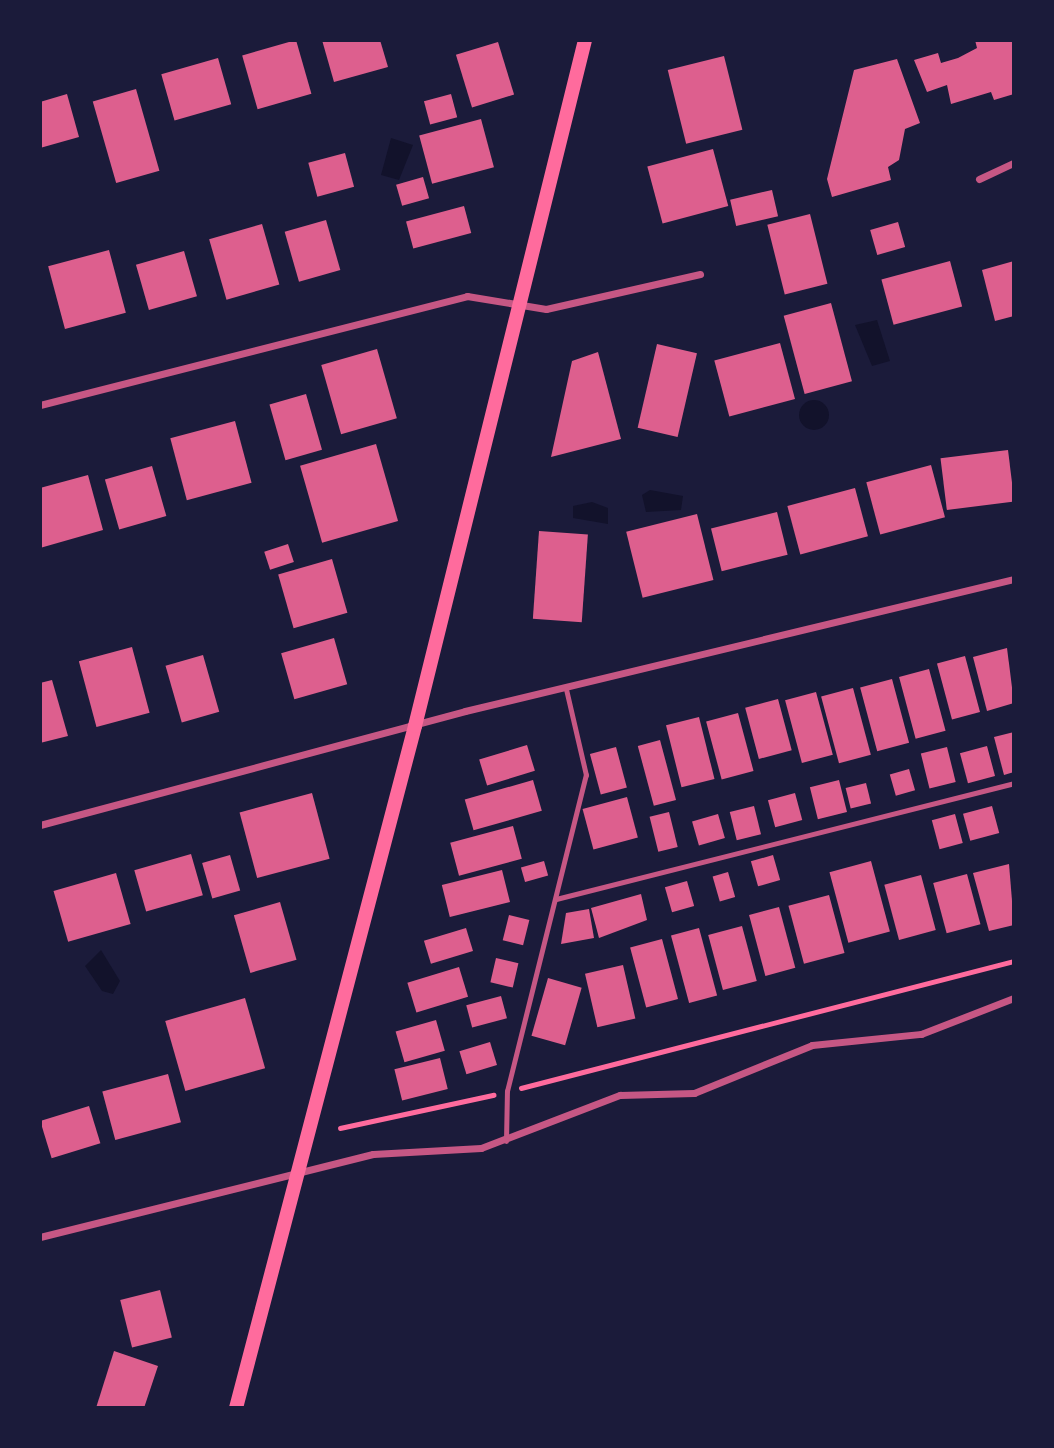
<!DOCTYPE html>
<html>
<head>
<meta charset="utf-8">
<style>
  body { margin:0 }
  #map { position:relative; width:1054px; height:1448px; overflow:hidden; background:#1b1b3a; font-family:Manrope,sans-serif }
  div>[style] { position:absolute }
  .water>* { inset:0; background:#12122b }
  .round { border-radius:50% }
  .building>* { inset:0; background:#dd5f8e; transform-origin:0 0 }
  .path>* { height:4.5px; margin:-2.25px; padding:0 2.25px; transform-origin:2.25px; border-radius:2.25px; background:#ff6b9d }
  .service>* { height:5px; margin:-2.5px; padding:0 2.5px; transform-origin:2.5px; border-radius:2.5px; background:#c65784 }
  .minor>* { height:7px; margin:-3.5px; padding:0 3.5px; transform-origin:3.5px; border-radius:3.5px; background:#c65784 }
  .secondary>* { height:14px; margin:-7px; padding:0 7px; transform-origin:7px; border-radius:7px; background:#ff6b9d }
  span { translate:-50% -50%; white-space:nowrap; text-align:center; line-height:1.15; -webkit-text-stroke:6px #1b1b3a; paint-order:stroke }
  .frame { position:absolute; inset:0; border:42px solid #1b1b3a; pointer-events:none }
</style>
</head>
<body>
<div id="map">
  <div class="water">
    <i style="clip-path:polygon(391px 138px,413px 145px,399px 180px,381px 175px)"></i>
    <i style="clip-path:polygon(877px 320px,890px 361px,872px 366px,855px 325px)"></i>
    <i class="round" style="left:799px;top:400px;width:30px;height:30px"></i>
    <i style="clip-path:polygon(650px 490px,683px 496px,681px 510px,646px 512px,642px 495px)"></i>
    <i style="clip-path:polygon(592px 502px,608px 508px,608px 524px,573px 518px,573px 506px)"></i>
    <i style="clip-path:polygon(101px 950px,120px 981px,113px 994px,102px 991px,85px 966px)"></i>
  </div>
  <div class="building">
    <i style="left:296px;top:40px;width:56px;height:56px;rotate:74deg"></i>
    <i style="clip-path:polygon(322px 40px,380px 40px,388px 67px,334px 82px)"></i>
    <i style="clip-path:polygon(975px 40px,1013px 40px,1014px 94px,994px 100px,991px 92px,951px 104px,947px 85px,927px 92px,914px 60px,938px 53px,941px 63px,958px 58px,977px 48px)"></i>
    <i style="left:498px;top:42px;width:55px;height:44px;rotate:73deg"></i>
    <i style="left:724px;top:56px;width:76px;height:58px;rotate:76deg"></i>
    <i style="left:218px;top:58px;width:48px;height:59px;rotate:74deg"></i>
    <i style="clip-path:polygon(897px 59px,920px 123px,905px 129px,899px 160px,888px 167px,891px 180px,832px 197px,827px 179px,854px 70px)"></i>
    <i style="left:136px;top:89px;width:85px;height:45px;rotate:74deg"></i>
    <i style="clip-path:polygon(67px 94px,79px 137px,40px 148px,40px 102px)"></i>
    <i style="left:451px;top:94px;width:24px;height:28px;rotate:75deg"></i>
    <i style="left:481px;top:119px;width:50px;height:64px;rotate:75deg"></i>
    <i style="left:713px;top:149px;width:59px;height:68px;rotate:75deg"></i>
    <i style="left:345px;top:153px;width:35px;height:38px;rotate:75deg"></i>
    <i style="left:423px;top:177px;width:22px;height:28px;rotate:74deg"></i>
    <i style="left:772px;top:190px;width:27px;height:43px;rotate:77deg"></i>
    <i style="left:464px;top:206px;width:28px;height:60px;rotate:75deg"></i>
    <i style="left:810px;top:214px;width:72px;height:44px;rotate:76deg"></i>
    <i style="left:326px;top:220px;width:52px;height:43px;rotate:74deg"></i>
    <i style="left:898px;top:222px;width:26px;height:29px;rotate:74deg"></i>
    <i style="left:262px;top:224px;width:63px;height:55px;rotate:74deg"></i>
    <i style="left:109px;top:250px;width:65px;height:63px;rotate:75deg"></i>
    <i style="left:184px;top:251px;width:47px;height:50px;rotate:74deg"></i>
    <i style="left:950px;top:261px;width:47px;height:71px;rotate:75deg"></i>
    <i style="clip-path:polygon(1014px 261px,1014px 316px,995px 321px,982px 270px)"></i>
    <i style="left:831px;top:303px;width:81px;height:49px;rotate:75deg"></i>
    <i style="left:780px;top:343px;width:58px;height:68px;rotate:75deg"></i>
    <i style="left:657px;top:344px;width:41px;height:86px;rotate:13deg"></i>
    <i style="left:377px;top:349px;width:72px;height:58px;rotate:74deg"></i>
    <i style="clip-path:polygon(598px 352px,621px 439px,551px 457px,572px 361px)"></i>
    <i style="left:306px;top:394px;width:58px;height:38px;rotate:74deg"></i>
    <i style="left:235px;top:421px;width:64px;height:67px;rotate:75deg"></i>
    <i style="left:376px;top:444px;width:80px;height:79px;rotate:74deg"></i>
    <i style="left:1008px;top:450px;width:52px;height:68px;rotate:83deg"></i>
    <i style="left:931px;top:465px;width:54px;height:67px;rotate:75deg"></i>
    <i style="left:152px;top:466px;width:52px;height:49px;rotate:74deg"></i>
    <i style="clip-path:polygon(88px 475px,103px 530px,40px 548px,40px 488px)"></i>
    <i style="left:855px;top:488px;width:50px;height:70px;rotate:75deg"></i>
    <i style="left:777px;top:512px;width:44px;height:68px;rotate:76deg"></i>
    <i style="left:697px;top:514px;width:68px;height:73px;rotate:76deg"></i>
    <i style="left:539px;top:531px;width:49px;height:88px;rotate:4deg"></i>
    <i style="left:288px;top:544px;width:19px;height:25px;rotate:72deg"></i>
    <i style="left:332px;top:559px;width:56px;height:56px;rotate:74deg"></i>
    <i style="left:334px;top:638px;width:48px;height:55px;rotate:74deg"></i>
    <i style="left:132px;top:647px;width:68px;height:55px;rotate:75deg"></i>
    <i style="clip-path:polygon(1007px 648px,1014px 703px,987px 711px,973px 657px)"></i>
    <i style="left:203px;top:655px;width:59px;height:39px;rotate:74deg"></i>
    <i style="left:965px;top:656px;width:58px;height:29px;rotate:75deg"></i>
    <i style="left:929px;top:669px;width:64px;height:31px;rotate:75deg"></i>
    <i style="left:892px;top:679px;width:66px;height:33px;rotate:75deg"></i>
    <i style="clip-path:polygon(52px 680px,68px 736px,40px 743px,40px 683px)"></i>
    <i style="left:853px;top:688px;width:69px;height:33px;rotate:75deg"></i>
    <i style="left:816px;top:692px;width:65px;height:32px;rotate:75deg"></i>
    <i style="left:778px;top:699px;width:53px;height:34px;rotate:75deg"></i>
    <i style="left:738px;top:713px;width:60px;height:33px;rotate:75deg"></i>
    <i style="left:699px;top:717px;width:64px;height:34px;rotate:76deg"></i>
    <i style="clip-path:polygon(1014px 732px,1014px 772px,1004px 775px,994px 737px)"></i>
    <i style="left:660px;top:740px;width:62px;height:23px;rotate:75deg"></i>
    <i style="left:527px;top:745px;width:27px;height:50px;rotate:73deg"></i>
    <i style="left:987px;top:746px;width:31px;height:28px;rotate:75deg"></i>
    <i style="left:616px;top:747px;width:42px;height:27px;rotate:75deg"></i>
    <i style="left:947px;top:747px;width:36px;height:27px;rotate:76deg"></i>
    <i style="left:909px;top:769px;width:22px;height:20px;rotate:74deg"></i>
    <i style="left:533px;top:780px;width:32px;height:71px;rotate:74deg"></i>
    <i style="left:839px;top:780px;width:33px;height:30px;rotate:76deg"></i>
    <i style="left:866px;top:783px;width:21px;height:21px;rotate:76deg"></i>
    <i style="left:312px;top:793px;width:68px;height:75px;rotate:75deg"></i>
    <i style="left:795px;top:793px;width:28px;height:28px;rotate:75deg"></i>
    <i style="left:627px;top:797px;width:42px;height:46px;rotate:75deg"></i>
    <i style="left:754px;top:806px;width:29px;height:25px;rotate:76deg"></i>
    <i style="left:992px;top:806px;width:28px;height:30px;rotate:75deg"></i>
    <i style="left:669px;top:812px;width:36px;height:20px;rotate:76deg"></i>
    <i style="left:718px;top:814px;width:25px;height:27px;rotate:74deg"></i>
    <i style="left:955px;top:814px;width:30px;height:24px;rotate:75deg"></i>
    <i style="left:513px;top:826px;width:34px;height:65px;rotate:75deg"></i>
    <i style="left:191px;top:854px;width:43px;height:59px;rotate:74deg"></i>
    <i style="left:230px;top:855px;width:37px;height:29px;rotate:74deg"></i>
    <i style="left:773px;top:855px;width:26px;height:23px;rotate:74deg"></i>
    <i style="left:544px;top:861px;width:15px;height:24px;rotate:74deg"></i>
    <i style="left:871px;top:861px;width:73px;height:43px;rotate:75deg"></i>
    <i style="clip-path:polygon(1009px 864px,1014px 925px,989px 931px,973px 873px)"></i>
    <i style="left:502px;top:870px;width:33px;height:62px;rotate:76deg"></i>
    <i style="left:728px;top:872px;width:26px;height:16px;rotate:74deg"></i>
    <i style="left:116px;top:873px;width:53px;height:65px;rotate:74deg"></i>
    <i style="left:967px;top:874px;width:52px;height:35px;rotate:75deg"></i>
    <i style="left:921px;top:875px;width:57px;height:38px;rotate:75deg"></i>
    <i style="left:687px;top:881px;width:26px;height:23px;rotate:74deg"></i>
    <i style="clip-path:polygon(641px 894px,647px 920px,599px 938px,591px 908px)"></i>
    <i style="left:829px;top:895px;width:60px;height:42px;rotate:75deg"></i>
    <i style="left:280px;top:902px;width:60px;height:48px;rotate:74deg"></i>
    <i style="left:779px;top:907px;width:63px;height:31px;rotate:75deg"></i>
    <i style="clip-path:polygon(589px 909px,594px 938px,561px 944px,566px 913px)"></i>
    <i style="left:509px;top:915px;width:21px;height:26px;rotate:14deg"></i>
    <i style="left:742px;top:926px;width:57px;height:35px;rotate:75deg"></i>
    <i style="left:466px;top:928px;width:24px;height:44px;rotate:73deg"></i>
    <i style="left:699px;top:928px;width:70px;height:29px;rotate:75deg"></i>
    <i style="left:662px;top:939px;width:62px;height:33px;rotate:75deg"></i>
    <i style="left:496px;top:958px;width:23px;height:25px;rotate:13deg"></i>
    <i style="left:623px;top:965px;width:55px;height:39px;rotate:77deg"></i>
    <i style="left:459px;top:967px;width:31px;height:54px;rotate:73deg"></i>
    <i style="left:548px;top:978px;width:35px;height:60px;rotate:16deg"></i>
    <i style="left:501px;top:996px;width:23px;height:36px;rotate:75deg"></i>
    <i style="left:245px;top:998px;width:73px;height:83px;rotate:74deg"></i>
    <i style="left:436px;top:1020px;width:32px;height:42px;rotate:74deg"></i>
    <i style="left:490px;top:1042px;width:24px;height:32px;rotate:73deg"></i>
    <i style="left:440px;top:1058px;width:32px;height:47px;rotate:76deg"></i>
    <i style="left:168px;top:1074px;width:50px;height:68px;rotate:75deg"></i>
    <i style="left:89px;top:1106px;width:39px;height:51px;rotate:73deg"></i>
    <i style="left:160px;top:1290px;width:49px;height:41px;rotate:76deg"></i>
    <i style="clip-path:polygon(114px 1351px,158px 1366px,144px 1408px,96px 1408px)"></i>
  </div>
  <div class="path">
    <i style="left:521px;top:1088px;width:509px;rotate:-14.45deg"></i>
    <i style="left:340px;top:1128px;width:157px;rotate:-12.2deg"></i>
  </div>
  <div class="service">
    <i style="left:556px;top:899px;width:472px;rotate:-14.2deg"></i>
    <i style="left:506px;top:1141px;width:50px;rotate:-88.9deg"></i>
    <i style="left:507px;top:1091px;width:326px;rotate:-76deg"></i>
    <i style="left:586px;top:775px;width:88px;rotate:-103.1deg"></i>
  </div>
  <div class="minor">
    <i style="left:979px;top:179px;width:38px;rotate:-25deg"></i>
    <i style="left:40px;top:405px;width:441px;rotate:-14.3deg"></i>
    <i style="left:467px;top:296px;width:80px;rotate:9.3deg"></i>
    <i style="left:546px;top:309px;width:158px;rotate:-12.8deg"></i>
    <i style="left:40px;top:825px;width:440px;rotate:-15deg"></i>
    <i style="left:465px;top:711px;width:565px;rotate:-13.52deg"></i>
    <i style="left:40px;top:1237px;width:343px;rotate:-14deg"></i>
    <i style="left:373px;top:1154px;width:108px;rotate:-3.2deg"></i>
    <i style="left:481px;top:1148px;width:149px;rotate:-20.9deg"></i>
    <i style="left:620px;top:1095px;width:74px;rotate:-1.5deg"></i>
    <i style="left:694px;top:1093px;width:127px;rotate:-22.1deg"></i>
    <i style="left:812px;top:1045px;width:110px;rotate:-5.8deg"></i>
    <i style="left:921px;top:1034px;width:100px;rotate:-21.2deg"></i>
  </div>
  <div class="secondary">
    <i style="left:236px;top:1408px;width:705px;rotate:-75.29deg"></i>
    <i style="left:415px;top:726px;width:707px;rotate:-76.08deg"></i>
  </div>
  <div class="frame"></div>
</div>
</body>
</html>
